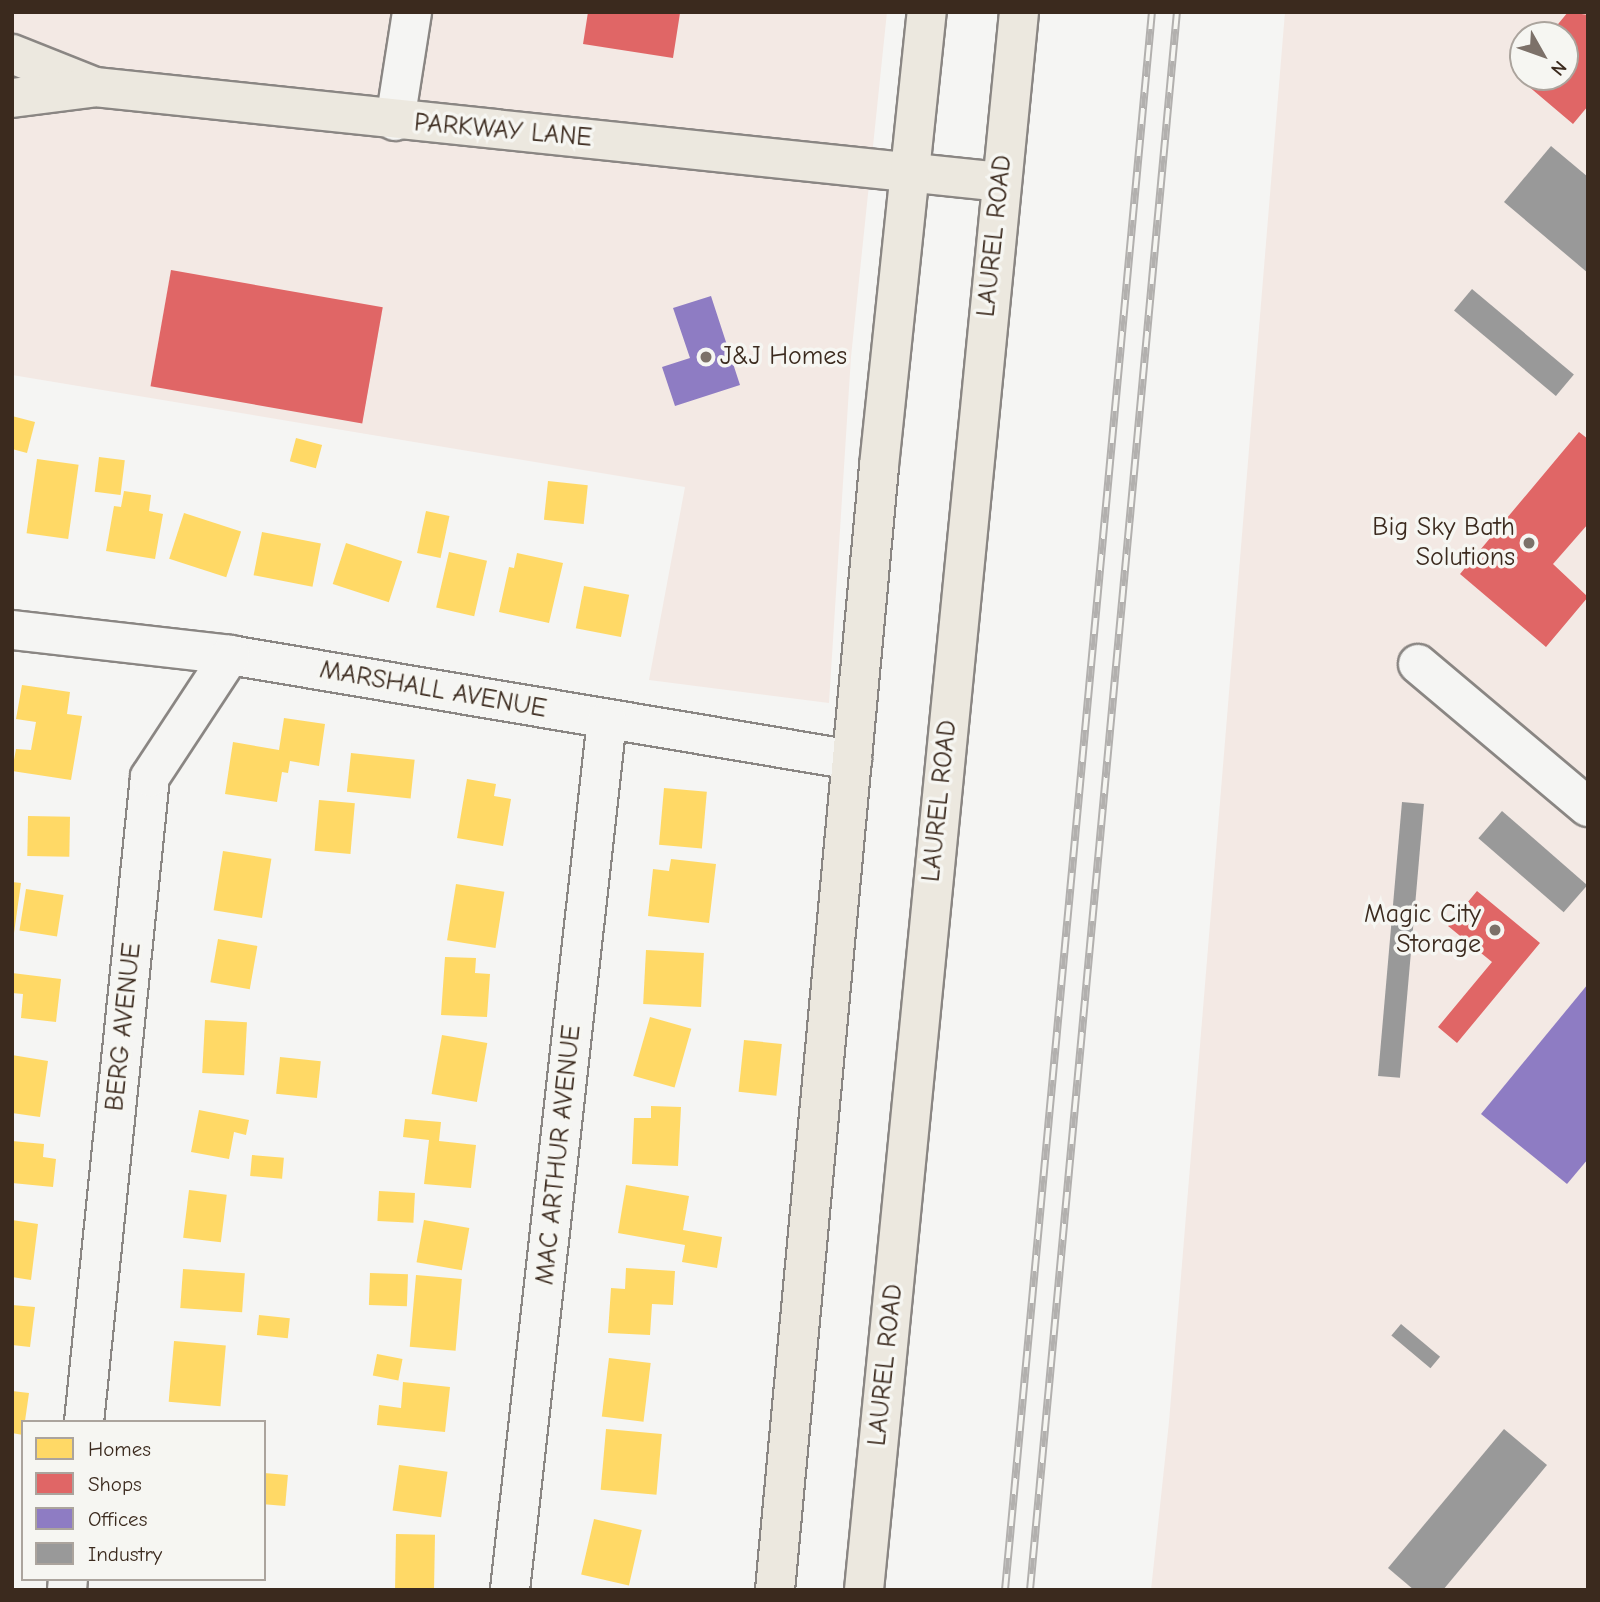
<!DOCTYPE html>
<html>
<head>
<meta charset="utf-8">
<style>
  body { margin:0 }
  #map { position:relative; width:1600px; height:1602px; overflow:hidden; background:#f5f5f3; font-family:"Comic Neue",sans-serif }
  div>[style] { position:absolute }
  .built>* { inset:0; background:#f3e9e4 }
  .homes>* { inset:0; background:#ffd966; transform-origin:0 0 }
  .shops>* { inset:0; background:#e06666; transform-origin:0 0 }
  .offices>* { inset:0; background:#8e7cc3 }
  .industry>* { inset:0; background:#999; transform-origin:0 0 }
  .roads { filter:drop-shadow(2px 0 #8a8683) drop-shadow(-2px 0 #8a8683) drop-shadow(0 2px #8a8683) drop-shadow(0 -2px #8a8683) }
  .minor>* { height:38px; margin:-19px; padding:0 19px; transform-origin:19px; border-radius:19px; background:#f5f5f3 }
  .major>* { height:38px; margin:-19px; padding:0 19px; transform-origin:19px; border-radius:19px; background:#ece8df }
  .rail>* { height:8px; margin-top:-4px; transform-origin:0; background:repeating-linear-gradient(90deg,#f6f6f2 0 16px,#b2b0ae 0 32px); box-sizing:border-box; border-block:2px solid #b2b0ae }
  .dots>* { width:19px; height:19px; translate:-50% -50%; box-sizing:border-box; border:4px solid #f6f6f2; border-radius:50% }
  span { translate:-50% -50%; white-space:nowrap; text-align:center; line-height:1.15; -webkit-text-stroke:7px #f6f6f2; paint-order:stroke }
  .street-label { font-size:26px; color:#3b2a1e }
  .poi-label { font-size:26px; color:#3b2a1e }
  .left { translate:0 -50%; text-align:left }
  .right { translate:-100% -50%; text-align:right }
  .frame { position:absolute; inset:0; border:14px solid #3b2a1e; pointer-events:none }
  .legend { position:absolute; left:21px; top:1420px; width:245px; height:161px; box-sizing:border-box; background:#f6f6f2; border:2px solid #aba49d; margin:0; padding:9px 12px; list-style:none; font-size:21px; color:#3b2a1e }
  .legend li { display:flex; align-items:center; gap:14px; height:35px }
  .legend b { width:35px; border:2px solid #aba49d }
  .north { position:absolute; left:1509px; top:21px; width:70px; height:70px; box-sizing:border-box; background:#f6f6f2; border:2px solid #aba49d; border-radius:50%; rotate:130deg; font-size:19px; font-weight:700; line-height:28px; text-align:center; color:#3b2a1e }
  .north::after { content:''; display:block; margin:auto; width:24px; height:32px; background:#7c7169; clip-path:polygon(50% 0,100% 100%,50% 72%,0 100%) }
</style>
</head>
<body>
<div id="map">
  <div class="built">
    <i style="clip-path:polygon(12px 12px,887px 12px,851px 357px,829px 703px,649px 680px,685px 487px,12px 375px)"></i>
    <i style="clip-path:polygon(evenodd,1285px 12px,1588px 12px,1588px 1590px,1151px 1590px,1169px 1422px,1285px 12px,1523px 35px,1565px 35px,1565px 77px,1523px 77px,1523px 35px)"></i>
  </div>
  <div class="homes">
    <i style="clip-path:polygon(12px 416px,35px 422px,27px 453px,12px 449px)"></i>
    <i style="left:296px;top:438px;width:27px;height:24px;rotate:15deg"></i>
    <i style="left:99px;top:457px;width:26px;height:35px;rotate:7deg"></i>
    <i style="left:37px;top:459px;width:42px;height:75px;rotate:8deg"></i>
    <i style="left:548px;top:481px;width:40px;height:39px;rotate:6deg"></i>
    <i style="clip-path:polygon(124px 491px,151px 495px,149px 511px,163px 514px,155px 559px,106px 551px,114px 506px,121px 507px)"></i>
    <i style="left:426px;top:511px;width:24px;height:43px;rotate:12deg"></i>
    <i style="left:184px;top:513px;width:60px;height:48px;rotate:18deg"></i>
    <i style="left:262px;top:532px;width:60px;height:44px;rotate:11deg"></i>
    <i style="left:346px;top:543px;width:59px;height:43px;rotate:18deg"></i>
    <i style="left:449px;top:552px;width:39px;height:57px;rotate:13deg"></i>
    <i style="clip-path:polygon(517px 553px,563px 563px,549px 623px,499px 612px,509px 567px,514px 568px)"></i>
    <i style="left:584px;top:586px;width:46px;height:43px;rotate:11deg"></i>
    <i style="clip-path:polygon(22px 685px,70px 692px,67px 714px,82px 716px,71px 780px,12px 771px,16px 749px,31px 750px,36px 722px,16px 719px)"></i>
    <i style="clip-path:polygon(284px 718px,325px 724px,319px 766px,290px 761px,288px 773px,282px 772px,277px 802px,225px 794px,233px 742px,279px 750px)"></i>
    <i style="left:351px;top:753px;width:64px;height:39px;rotate:6deg"></i>
    <i style="clip-path:polygon(467px 779px,496px 784px,494px 796px,511px 799px,503px 846px,457px 838px)"></i>
    <i style="left:664px;top:788px;width:43px;height:57px;rotate:5deg"></i>
    <i style="left:319px;top:800px;width:36px;height:51px;rotate:5deg"></i>
    <i style="left:28px;top:816px;width:42px;height:40px;rotate:1deg"></i>
    <i style="left:223px;top:851px;width:49px;height:60px;rotate:9deg"></i>
    <i style="clip-path:polygon(671px 859px,716px 864px,709px 923px,648px 916px,653px 869px,669px 871px)"></i>
    <i style="clip-path:polygon(12px 882px,21px 883px,14px 933px,12px 933px)"></i>
    <i style="left:456px;top:884px;width:49px;height:57px;rotate:9deg"></i>
    <i style="left:26px;top:889px;width:38px;height:42px;rotate:9deg"></i>
    <i style="left:218px;top:939px;width:40px;height:44px;rotate:10deg"></i>
    <i style="left:646px;top:950px;width:58px;height:54px;rotate:3deg"></i>
    <i style="clip-path:polygon(445px 957px,476px 958px,475px 973px,490px 974px,487px 1017px,441px 1015px)"></i>
    <i style="clip-path:polygon(12px 973px,61px 979px,56px 1022px,21px 1018px,23px 994px,12px 993px)"></i>
    <i style="left:650px;top:1017px;width:43px;height:61px;rotate:16deg"></i>
    <i style="left:205px;top:1020px;width:42px;height:53px;rotate:3deg"></i>
    <i style="left:442px;top:1035px;width:46px;height:60px;rotate:10deg"></i>
    <i style="left:744px;top:1040px;width:38px;height:52px;rotate:6deg"></i>
    <i style="clip-path:polygon(12px 1055px,48px 1061px,40px 1117px,12px 1113px)"></i>
    <i style="left:280px;top:1057px;width:41px;height:37px;rotate:6deg"></i>
    <i style="clip-path:polygon(651px 1106px,681px 1107px,678px 1166px,632px 1164px,634px 1118px,651px 1118px)"></i>
    <i style="clip-path:polygon(199px 1110px,249px 1120px,246px 1135px,234px 1132px,229px 1159px,191px 1152px)"></i>
    <i style="clip-path:polygon(405px 1119px,441px 1122px,439px 1141px,476px 1145px,471px 1188px,424px 1184px,429px 1140px,403px 1137px)"></i>
    <i style="clip-path:polygon(12px 1141px,44px 1144px,43px 1157px,56px 1159px,53px 1187px,12px 1183px)"></i>
    <i style="left:252px;top:1155px;width:32px;height:21px;rotate:5deg"></i>
    <i style="clip-path:polygon(626px 1185px,689px 1196px,683px 1230px,722px 1237px,717px 1268px,682px 1262px,685px 1245px,618px 1233px)"></i>
    <i style="left:189px;top:1190px;width:38px;height:48px;rotate:7deg"></i>
    <i style="left:379px;top:1191px;width:36px;height:30px;rotate:3deg"></i>
    <i style="clip-path:polygon(12px 1220px,38px 1224px,31px 1280px,12px 1277px)"></i>
    <i style="left:424px;top:1220px;width:46px;height:43px;rotate:10deg"></i>
    <i style="clip-path:polygon(626px 1268px,675px 1271px,673px 1305px,652px 1304px,650px 1335px,608px 1333px,611px 1288px,625px 1289px)"></i>
    <i style="left:183px;top:1269px;width:62px;height:39px;rotate:4deg"></i>
    <i style="left:370px;top:1273px;width:38px;height:32px;rotate:2deg"></i>
    <i style="left:416px;top:1275px;width:46px;height:72px;rotate:5deg"></i>
    <i style="clip-path:polygon(12px 1305px,35px 1307px,30px 1347px,12px 1345px)"></i>
    <i style="left:259px;top:1315px;width:31px;height:20px;rotate:6deg"></i>
    <i style="left:174px;top:1341px;width:52px;height:61px;rotate:5deg"></i>
    <i style="left:377px;top:1354px;width:26px;height:22px;rotate:11deg"></i>
    <i style="left:609px;top:1358px;width:42px;height:59px;rotate:7deg"></i>
    <i style="clip-path:polygon(403px 1382px,450px 1387px,445px 1432px,377px 1425px,379px 1405px,401px 1408px)"></i>
    <i style="clip-path:polygon(12px 1391px,29px 1393px,23px 1435px,12px 1433px)"></i>
    <i style="left:606px;top:1429px;width:56px;height:61px;rotate:5deg"></i>
    <i style="left:399px;top:1465px;width:49px;height:46px;rotate:8deg"></i>
    <i style="left:264px;top:1473px;width:24px;height:31px;rotate:5deg"></i>
    <i style="left:594px;top:1519px;width:49px;height:57px;rotate:13deg"></i>
    <i style="left:396px;top:1534px;width:39px;height:56px;rotate:1deg"></i>
  </div>
  <div class="shops">
    <i style="clip-path:polygon(588px 12px,680px 13px,673px 58px,583px 44px)"></i>
    <i style="clip-path:polygon(1568px 12px,1588px 15px,1588px 106px,1573px 124px,1515px 75px,1523px 66px,1523px 77px,1565px 77px,1565px 35px,1549px 35px)"></i>
    <i style="left:171px;top:270px;width:215px;height:118px;rotate:10deg"></i>
    <i style="clip-path:polygon(1579px 432px,1588px 439px,1588px 524px,1553px 564px,1588px 597px,1546px 647px,1460px 574px)"></i>
    <i style="clip-path:polygon(1477px 891px,1540px 943px,1457px 1043px,1438px 1027px,1492px 962px,1448px 926px)"></i>
  </div>
  <div class="offices">
    <i style="clip-path:polygon(711px 296px,740px 385px,675px 406px,662px 367px,690px 358px,673px 308px)"></i>
    <i style="clip-path:polygon(1588px 984px,1588px 1159px,1567px 1184px,1481px 1114px)"></i>
  </div>
  <div class="industry">
    <i style="clip-path:polygon(1551px 146px,1588px 177px,1588px 273px,1504px 202px)"></i>
    <i style="left:1472px;top:289px;width:133px;height:28px;rotate:40deg"></i>
    <i style="left:1402px;top:802px;width:22px;height:275px;rotate:5deg"></i>
    <i style="left:1502px;top:811px;width:113px;height:36px;rotate:41deg"></i>
    <i style="left:1401px;top:1324px;width:51px;height:15px;rotate:40deg"></i>
    <i style="clip-path:polygon(1504px 1429px,1547px 1465px,1443px 1590px,1414px 1590px,1388px 1568px)"></i>
  </div>
  <div class="roads">
    <div class="minor">
      <i style="left:395px;top:121px;width:110px;rotate:-81.1deg"></i>
      <i style="left:12px;top:630px;width:219px;rotate:6.5deg"></i>
      <i style="left:230px;top:655px;width:631px;rotate:9.58deg"></i>
      <i style="left:1418px;top:664px;width:222px;rotate:40.1deg"></i>
      <i style="left:84px;top:1422px;width:648px;rotate:-84.16deg"></i>
      <i style="left:150px;top:777px;width:146px;rotate:-56.7deg"></i>
      <i style="left:67px;top:1590px;width:11px;rotate:-85deg"></i>
      <i style="left:510px;top:1590px;width:875px;rotate:-83.64deg"></i>
    </div>
    <div class="major">
      <i style="left:12px;top:54px;width:89px;rotate:21.7deg"></i>
      <i style="left:95px;top:87px;width:910px;rotate:5.99deg"></i>
      <i style="left:12px;top:98px;width:79px;rotate:-7.3deg"></i>
      <i style="left:775px;top:1590px;width:1129px;rotate:-84.71deg"></i>
      <i style="left:879px;top:466px;width:457px;rotate:-84deg"></i>
      <i style="left:864px;top:1590px;width:1586px;rotate:-84.39deg"></i>
    </div>
  </div>
  <div class="rail">
    <i style="left:1005px;top:1590px;width:1585px;rotate:-84.68deg"></i>
    <i style="left:1030px;top:1590px;width:1585px;rotate:-84.68deg"></i>
  </div>
  <div class="dots">
    <i style="left:706px;top:357px;background:#7c7169"></i>
    <i style="left:1529px;top:543px;background:#7c7169"></i>
    <i style="left:1495px;top:930px;background:#7c7169"></i>
  </div>
  <div class="street-label">
    <span style="left:503px;top:131px;rotate:5deg">PARKWAY LANE</span>
    <span style="left:995px;top:236px;rotate:-84deg">LAUREL ROAD</span>
    <span style="left:433px;top:690px;rotate:10deg">MARSHALL AVENUE</span>
    <span style="left:940px;top:801px;rotate:-84deg">LAUREL ROAD</span>
    <span style="left:124px;top:1027px;rotate:-84deg">BERG AVENUE</span>
    <span style="left:559px;top:1155px;rotate:-84deg">MAC ARTHUR AVENUE</span>
    <span style="left:886px;top:1365px;rotate:-84deg">LAUREL ROAD</span>
  </div>
  <div class="poi-label">
    <span class="left" style="left:720px;top:357px">J&amp;J Homes</span>
    <span class="right" style="left:1515px;top:543px">Big Sky Bath<br>Solutions</span>
    <span class="right" style="left:1481px;top:930px">Magic City<br>Storage</span>
  </div>
  <div class="frame"></div>
  <ul class="legend">
  <li><b style="height:19px;background:#ffd966"></b>Homes</li>
  <li><b style="height:19px;background:#e06666"></b>Shops</li>
  <li><b style="height:19px;background:#8e7cc3"></b>Offices</li>
  <li><b style="height:19px;background:#999"></b>Industry</li>
  </ul>
  <div class="north">N</div>
</div>
</body>
</html>
